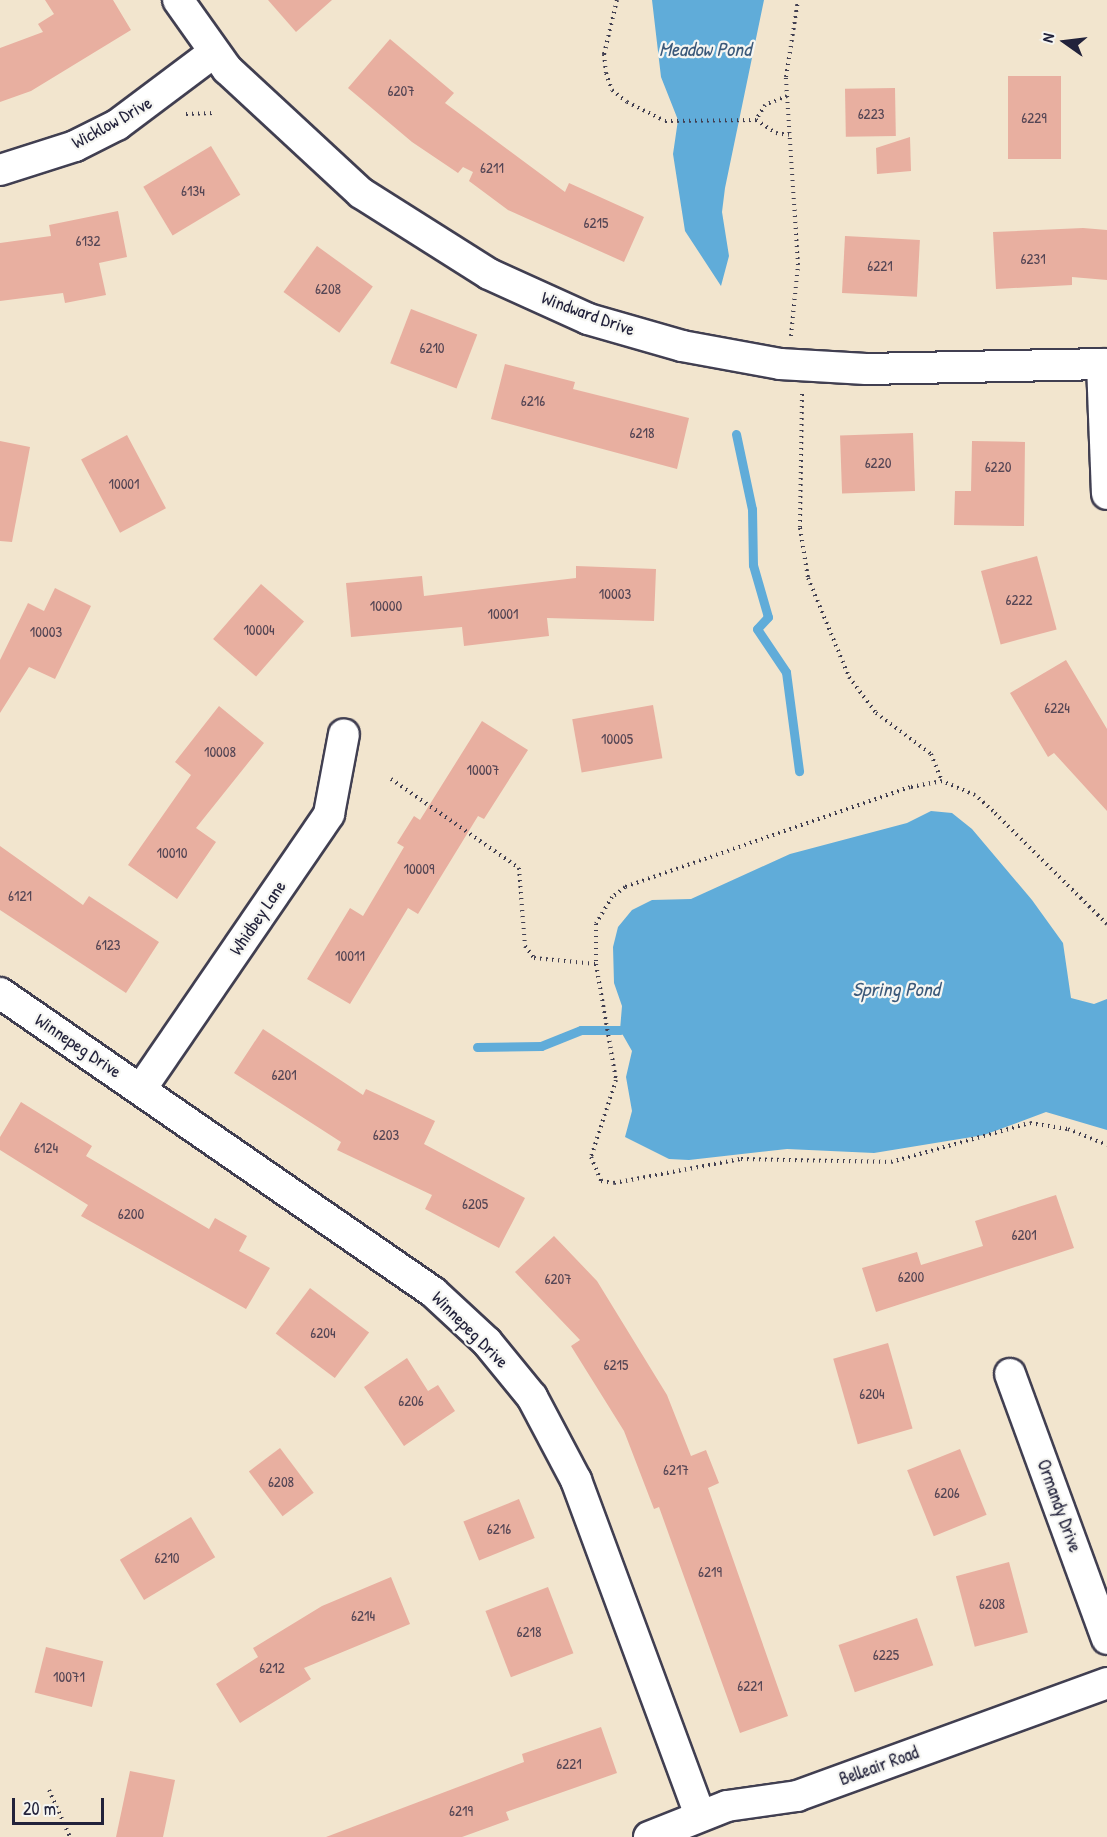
<!DOCTYPE html>
<html>
<head>
<meta charset="utf-8">
<style>
  body { margin:0 }
  #map { position:relative; width:1107px; height:1837px; overflow:hidden; background:#f2e5ce; font-family:"Patrick Hand",sans-serif }
  div>[style] { position:absolute }
  .water>* { inset:0; background:#60acd9 }
  .stream>* { height:9px; margin:-4.5px; padding:0 4.5px; transform-origin:4.5px; border-radius:4.5px; background:#60acd9 }
  .building>* { inset:0; background:#e8afa0; transform-origin:0 0 }
  .path>* { height:4px; margin-top:-2px; transform-origin:0; background:repeating-linear-gradient(90deg,#413f51 0 1.5px,transparent 0 6px) }
  .roads { filter:drop-shadow(2px 0 #413f51) drop-shadow(-2px 0 #413f51) drop-shadow(0 2px #413f51) drop-shadow(0 -2px #413f51) }
  .minor>* { height:30px; margin:-15px; padding:0 15px; transform-origin:15px; border-radius:15px; background:#fff }
  span { translate:-50% -50%; white-space:nowrap; text-align:center; line-height:1.15; -webkit-text-stroke:4.5px #f6f6f2; paint-order:stroke }
  .number-label { font-size:15px; color:#544554 }
  .number-label span { -webkit-text-stroke-width:0 }
  .street-label { font-size:18px; color:#22223b }
  .water-label { font-size:20px; color:#3b597a; font-style:italic }
  .north { position:absolute; left:1035px; top:12px; width:60px; height:60px; -webkit-text-stroke:4px #f6f6f2; paint-order:stroke; rotate:284deg; font-size:16px; font-weight:700; line-height:24px; text-align:center; color:#22223b }
  .north::after { content:''; display:block; margin:auto; width:21px; height:27px; background:#22223b; clip-path:polygon(50% 0,100% 100%,50% 72%,0 100%) }
  .scale { position:absolute; left:12px; top:1798px; width:92px; height:27px; box-sizing:border-box; border:3px solid #22223b; border-top:0; padding-left:8px; font-size:18px; line-height:21px; white-space:nowrap; color:#22223b; -webkit-text-stroke:4px #f6f6f2; paint-order:stroke }
</style>
</head>
<body>
<div id="map">
  <div class="water">
    <i style="clip-path:polygon(652px 0,764px 0,725px 188px,722px 212px,729px 256px,721px 286px,685px 231px,673px 154px,678px 120px,661px 77px)"></i>
    <i style="clip-path:polygon(931px 811px,952px 813px,972px 829px,1032px 900px,1063px 943px,1071px 998px,1094px 1004px,1107px 999px,1107px 1130px,1046px 1112px,984px 1135px,874px 1153px,787px 1149px,689px 1160px,669px 1159px,625px 1137px,632px 1111px,626px 1077px,632px 1051px,620px 1030px,622px 1006px,614px 983px,613px 947px,618px 927px,632px 910px,652px 900px,691px 899px,790px 854px,907px 823px)"></i>
  </div>
  <div class="stream">
    <i style="left:736px;top:434px;width:77px;rotate:78deg"></i>
    <i style="left:752px;top:509px;width:56px;rotate:89deg"></i>
    <i style="left:753px;top:565px;width:54px;rotate:73.9deg"></i>
    <i style="left:768px;top:617px;width:16px;rotate:133deg"></i>
    <i style="left:757px;top:629px;width:52px;rotate:56deg"></i>
    <i style="left:786px;top:672px;width:100px;rotate:82.5deg"></i>
    <i style="left:477px;top:1047px;width:64px;rotate:-0.9deg"></i>
    <i style="left:541px;top:1046px;width:43px;rotate:-21.8deg"></i>
    <i style="left:581px;top:1030px;width:39px"></i>
  </div>
  <div class="building">
    <i style="clip-path:polygon(45px 0,113px 0,131px 30px,31px 91px,0 102px,0 48px,43px 32px,38px 24px,54px 14px)"></i>
    <i style="clip-path:polygon(268px 0,332px 0,296px 32px)"></i>
    <i style="clip-path:polygon(390px 39px,454px 93px,445px 103px,565px 192px,569px 183px,644px 217px,624px 262px,508px 210px,469px 181px,473px 172px,463px 167px,458px 173px,412px 142px,348px 88px)"></i>
    <i style="left:1008px;top:76px;width:53px;height:83px"></i>
    <i style="left:895px;top:88px;width:48px;height:50px;rotate:89deg"></i>
    <i style="clip-path:polygon(910px 137px,911px 171px,877px 174px,876px 148px)"></i>
    <i style="left:211px;top:146px;width:57px;height:79px;rotate:59deg"></i>
    <i style="clip-path:polygon(118px 211px,127px 257px,99px 263px,106px 295px,65px 303px,63px 293px,0 301px,0 243px,51px 236px,49px 225px)"></i>
    <i style="clip-path:polygon(1083px 228px,1107px 230px,1107px 280px,1072px 277px,1072px 285px,996px 289px,993px 232px)"></i>
    <i style="left:845px;top:236px;width:75px;height:57px;rotate:3deg"></i>
    <i style="left:317px;top:246px;width:69px;height:57px;rotate:36deg"></i>
    <i style="left:411px;top:309px;width:71px;height:58px;rotate:21deg"></i>
    <i style="clip-path:polygon(505px 364px,575px 382px,573px 389px,689px 418px,677px 469px,491px 419px)"></i>
    <i style="left:913px;top:433px;width:58px;height:73px;rotate:88deg"></i>
    <i style="left:127px;top:435px;width:83px;height:52px;rotate:62deg"></i>
    <i style="clip-path:polygon(0 441px,30px 447px,12px 542px,0 541px)"></i>
    <i style="clip-path:polygon(972px 441px,1025px 442px,1024px 526px,954px 525px,955px 491px,971px 491px)"></i>
    <i style="left:1037px;top:556px;width:76px;height:58px;rotate:75deg"></i>
    <i style="clip-path:polygon(576px 566px,656px 569px,654px 621px,547px 618px,549px 636px,464px 646px,462px 627px,351px 637px,346px 583px,422px 576px,424px 596px,576px 578px)"></i>
    <i style="left:261px;top:584px;width:57px;height:73px;rotate:41deg"></i>
    <i style="clip-path:polygon(55px 588px,91px 606px,55px 679px,29px 667px,0 713px,0 660px,28px 603px,44px 611px)"></i>
    <i style="clip-path:polygon(1066px 660px,1107px 729px,1107px 811px,1054px 753px,1048px 757px,1010px 693px)"></i>
    <i style="left:653px;top:705px;width:54px;height:82px;rotate:80deg"></i>
    <i style="clip-path:polygon(219px 706px,264px 743px,196px 828px,216px 842px,177px 899px,128px 865px,191px 775px,175px 762px)"></i>
    <i style="clip-path:polygon(482px 721px,528px 750px,484px 819px,478px 816px,418px 914px,408px 908px,350px 1004px,307px 979px,350px 908px,363px 916px,404px 847px,397px 843px,414px 816px,420px 820px)"></i>
    <i style="clip-path:polygon(0 846px,83px 905px,89px 896px,159px 942px,126px 993px,0 910px)"></i>
    <i style="clip-path:polygon(263px 1029px,363px 1095px,366px 1089px,435px 1121px,424px 1144px,525px 1198px,499px 1248px,425px 1209px,432px 1195px,337px 1150px,341px 1142px,234px 1073px)"></i>
    <i style="clip-path:polygon(21px 1102px,92px 1146px,86px 1156px,209px 1229px,215px 1218px,247px 1236px,239px 1251px,270px 1268px,246px 1309px,81px 1216px,88px 1205px,0 1150px,0 1137px)"></i>
    <i style="clip-path:polygon(1056px 1195px,1074px 1248px,876px 1312px,862px 1268px,917px 1252px,921px 1265px,983px 1246px,975px 1221px)"></i>
    <i style="clip-path:polygon(554px 1236px,597px 1281px,667px 1395px,691px 1456px,706px 1450px,719px 1483px,708px 1488px,788px 1716px,740px 1733px,659px 1507px,654px 1509px,624px 1431px,571px 1346px,580px 1340px,515px 1272px)"></i>
    <i style="left:310px;top:1288px;width:74px;height:57px;rotate:37deg"></i>
    <i style="left:888px;top:1343px;width:89px;height:57px;rotate:74deg"></i>
    <i style="clip-path:polygon(407px 1358px,428px 1391px,438px 1385px,455px 1411px,404px 1446px,364px 1387px)"></i>
    <i style="left:280px;top:1448px;width:56px;height:39px;rotate:53deg"></i>
    <i style="left:960px;top:1449px;width:71px;height:57px;rotate:68deg"></i>
    <i style="left:519px;top:1499px;width:42px;height:60px;rotate:68deg"></i>
    <i style="left:191px;top:1517px;width:47px;height:83px;rotate:59deg"></i>
    <i style="left:1009px;top:1562px;width:73px;height:55px;rotate:75deg"></i>
    <i style="clip-path:polygon(391px 1577px,410px 1624px,304px 1668px,311px 1679px,240px 1723px,216px 1684px,258px 1657px,253px 1648px,322px 1606px)"></i>
    <i style="left:548px;top:1587px;width:71px;height:67px;rotate:69deg"></i>
    <i style="left:917px;top:1618px;width:50px;height:83px;rotate:71deg"></i>
    <i style="left:46px;top:1647px;width:59px;height:47px;rotate:14deg"></i>
    <i style="clip-path:polygon(601px 1727px,617px 1773px,506px 1812px,509px 1820px,462px 1837px,326px 1837px,524px 1762px,522px 1754px)"></i>
    <i style="clip-path:polygon(130px 1771px,175px 1780px,163px 1837px,116px 1837px)"></i>
  </div>
  <div class="path">
    <i style="left:617px;top:0;width:56px;rotate:103.5deg"></i>
    <i style="left:604px;top:54px;width:19px;rotate:84deg"></i>
    <i style="left:606px;top:73px;width:18px;rotate:71deg"></i>
    <i style="left:612px;top:90px;width:19px;rotate:39deg"></i>
    <i style="left:627px;top:102px;width:42px;rotate:26.6deg"></i>
    <i style="left:665px;top:121px;width:91px;rotate:-0.6deg"></i>
    <i style="left:787px;top:96px;width:24px;rotate:158deg"></i>
    <i style="left:765px;top:105px;width:17px;rotate:121deg"></i>
    <i style="left:756px;top:120px;width:24px;rotate:33deg"></i>
    <i style="left:776px;top:133px;width:13px;rotate:9deg"></i>
    <i style="left:186px;top:114px;width:28px;rotate:-2deg"></i>
    <i style="left:791px;top:336px;width:71px;rotate:-84.4deg"></i>
    <i style="left:798px;top:265px;width:188px;rotate:-93.7deg"></i>
    <i style="left:786px;top:77px;width:78px;rotate:-81.1deg"></i>
    <i style="left:802px;top:394px;width:134px;rotate:90.9deg"></i>
    <i style="left:800px;top:528px;width:51px;rotate:80.9deg"></i>
    <i style="left:808px;top:578px;width:107px;rotate:67.5deg"></i>
    <i style="left:849px;top:677px;width:45px;rotate:53.1deg"></i>
    <i style="left:876px;top:713px;width:69px;rotate:36.7deg"></i>
    <i style="left:931px;top:754px;width:29px;rotate:68deg"></i>
    <i style="left:391px;top:779px;width:156px;rotate:34.8deg"></i>
    <i style="left:519px;top:868px;width:78px;rotate:85.6deg"></i>
    <i style="left:525px;top:946px;width:15px;rotate:53deg"></i>
    <i style="left:534px;top:958px;width:62px;rotate:5.5deg"></i>
    <i style="left:1107px;top:924px;width:161px;rotate:-135.3deg"></i>
    <i style="left:993px;top:811px;width:24px;rotate:-138deg"></i>
    <i style="left:975px;top:795px;width:36px;rotate:-157deg"></i>
    <i style="left:942px;top:781px;width:33px;rotate:169deg"></i>
    <i style="left:910px;top:787px;width:302px;rotate:160.7deg"></i>
    <i style="left:625px;top:887px;width:16px;rotate:142deg"></i>
    <i style="left:612px;top:897px;width:31px;rotate:121deg"></i>
    <i style="left:596px;top:924px;width:40px;rotate:90deg"></i>
    <i style="left:596px;top:964px;width:118px;rotate:80.2deg"></i>
    <i style="left:616px;top:1080px;width:81px;rotate:108deg"></i>
    <i style="left:591px;top:1157px;width:26px;rotate:67deg"></i>
    <i style="left:601px;top:1181px;width:13px;rotate:9deg"></i>
    <i style="left:614px;top:1183px;width:129px;rotate:-10.7deg"></i>
    <i style="left:741px;top:1159px;width:150px;rotate:1.1deg"></i>
    <i style="left:891px;top:1162px;width:144px;rotate:-15.7deg"></i>
    <i style="left:1030px;top:1123px;width:38px;rotate:9deg"></i>
    <i style="left:1068px;top:1129px;width:42px;rotate:22.3deg"></i>
    <i style="left:49px;top:1790px;width:51px;rotate:65.9deg"></i>
  </div>
  <div class="roads">
    <div class="minor">
      <i style="left:178px;top:0;width:85px;rotate:54.6deg"></i>
      <i style="left:227px;top:69px;width:183px;rotate:42.8deg"></i>
      <i style="left:361px;top:193px;width:151px;rotate:32.3deg"></i>
      <i style="left:489px;top:274px;width:109px;rotate:24.4deg"></i>
      <i style="left:588px;top:319px;width:98px;rotate:16deg"></i>
      <i style="left:682px;top:346px;width:100px;rotate:10.4deg"></i>
      <i style="left:780px;top:364px;width:86px;rotate:3.3deg"></i>
      <i style="left:866px;top:369px;width:241px;rotate:-1.2deg"></i>
      <i style="left:0;top:170px;width:79px;rotate:-17.7deg"></i>
      <i style="left:75px;top:146px;width:47px;rotate:-26.6deg"></i>
      <i style="left:117px;top:125px;width:120px;rotate:-36.9deg"></i>
      <i style="left:1102px;top:364px;width:130px;rotate:87.8deg"></i>
      <i style="left:0;top:993px;width:526px;rotate:34.63deg"></i>
      <i style="left:433px;top:1292px;width:74px;rotate:42.8deg"></i>
      <i style="left:487px;top:1342px;width:71px;rotate:50.7deg"></i>
      <i style="left:532px;top:1397px;width:94px;rotate:62.1deg"></i>
      <i style="left:576px;top:1480px;width:358px;rotate:69.7deg"></i>
      <i style="left:141px;top:1089px;width:333px;rotate:-55.6deg"></i>
      <i style="left:329px;top:814px;width:81px;rotate:-79.4deg"></i>
      <i style="left:1010px;top:1374px;width:282px;rotate:69.9deg"></i>
      <i style="left:649px;top:1837px;width:84px;rotate:-21.7deg"></i>
      <i style="left:727px;top:1806px;width:71px;rotate:-8.1deg"></i>
      <i style="left:797px;top:1796px;width:330px;rotate:-20deg"></i>
    </div>
  </div>
  <div class="number-label">
    <span style="left:401px;top:91px">6207</span>
    <span style="left:871px;top:114px">6223</span>
    <span style="left:1034px;top:118px">6229</span>
    <span style="left:492px;top:168px">6211</span>
    <span style="left:193px;top:191px">6134</span>
    <span style="left:596px;top:223px">6215</span>
    <span style="left:88px;top:241px">6132</span>
    <span style="left:1033px;top:259px">6231</span>
    <span style="left:880px;top:266px">6221</span>
    <span style="left:328px;top:289px">6208</span>
    <span style="left:432px;top:348px">6210</span>
    <span style="left:533px;top:401px">6216</span>
    <span style="left:642px;top:433px">6218</span>
    <span style="left:878px;top:463px">6220</span>
    <span style="left:998px;top:467px">6220</span>
    <span style="left:124px;top:484px">10001</span>
    <span style="left:615px;top:594px">10003</span>
    <span style="left:1019px;top:600px">6222</span>
    <span style="left:386px;top:606px">10000</span>
    <span style="left:503px;top:614px">10001</span>
    <span style="left:259px;top:630px">10004</span>
    <span style="left:46px;top:632px">10003</span>
    <span style="left:1057px;top:708px">6224</span>
    <span style="left:617px;top:739px">10005</span>
    <span style="left:220px;top:752px">10008</span>
    <span style="left:483px;top:770px">10007</span>
    <span style="left:172px;top:853px">10010</span>
    <span style="left:419px;top:869px">10009</span>
    <span style="left:20px;top:896px">6121</span>
    <span style="left:108px;top:945px">6123</span>
    <span style="left:350px;top:956px">10011</span>
    <span style="left:284px;top:1075px">6201</span>
    <span style="left:386px;top:1135px">6203</span>
    <span style="left:46px;top:1148px">6124</span>
    <span style="left:475px;top:1204px">6205</span>
    <span style="left:131px;top:1214px">6200</span>
    <span style="left:1024px;top:1235px">6201</span>
    <span style="left:911px;top:1277px">6200</span>
    <span style="left:558px;top:1279px">6207</span>
    <span style="left:323px;top:1333px">6204</span>
    <span style="left:616px;top:1365px">6215</span>
    <span style="left:872px;top:1394px">6204</span>
    <span style="left:411px;top:1401px">6206</span>
    <span style="left:676px;top:1470px">6217</span>
    <span style="left:281px;top:1482px">6208</span>
    <span style="left:947px;top:1493px">6206</span>
    <span style="left:499px;top:1529px">6216</span>
    <span style="left:167px;top:1558px">6210</span>
    <span style="left:710px;top:1572px">6219</span>
    <span style="left:992px;top:1604px">6208</span>
    <span style="left:363px;top:1616px">6214</span>
    <span style="left:529px;top:1632px">6218</span>
    <span style="left:886px;top:1655px">6225</span>
    <span style="left:272px;top:1668px">6212</span>
    <span style="left:69px;top:1677px">10071</span>
    <span style="left:750px;top:1686px">6221</span>
    <span style="left:569px;top:1764px">6221</span>
    <span style="left:461px;top:1811px">6219</span>
  </div>
  <div class="street-label">
    <span style="left:112px;top:123px;rotate:-29deg">Wicklow Drive</span>
    <span style="left:588px;top:314px;rotate:20deg">Windward Drive</span>
    <span style="left:258px;top:918px;rotate:-56deg">Whidbey Lane</span>
    <span style="left:78px;top:1046px;rotate:34deg">Winnepeg Drive</span>
    <span style="left:470px;top:1330px;rotate:45deg">Winnepeg Drive</span>
    <span style="left:1059px;top:1506px;rotate:70deg">Ormandy Drive</span>
    <span style="left:879px;top:1766px;rotate:-20deg">Belleair Road</span>
  </div>
  <div class="water-label">
    <span style="left:705px;top:48px">Meadow Pond</span>
    <span style="left:896px;top:988px">Spring Pond</span>
  </div>
  <div class="north">N</div>
  <div class="scale">20 m</div>
</div>
</body>
</html>
